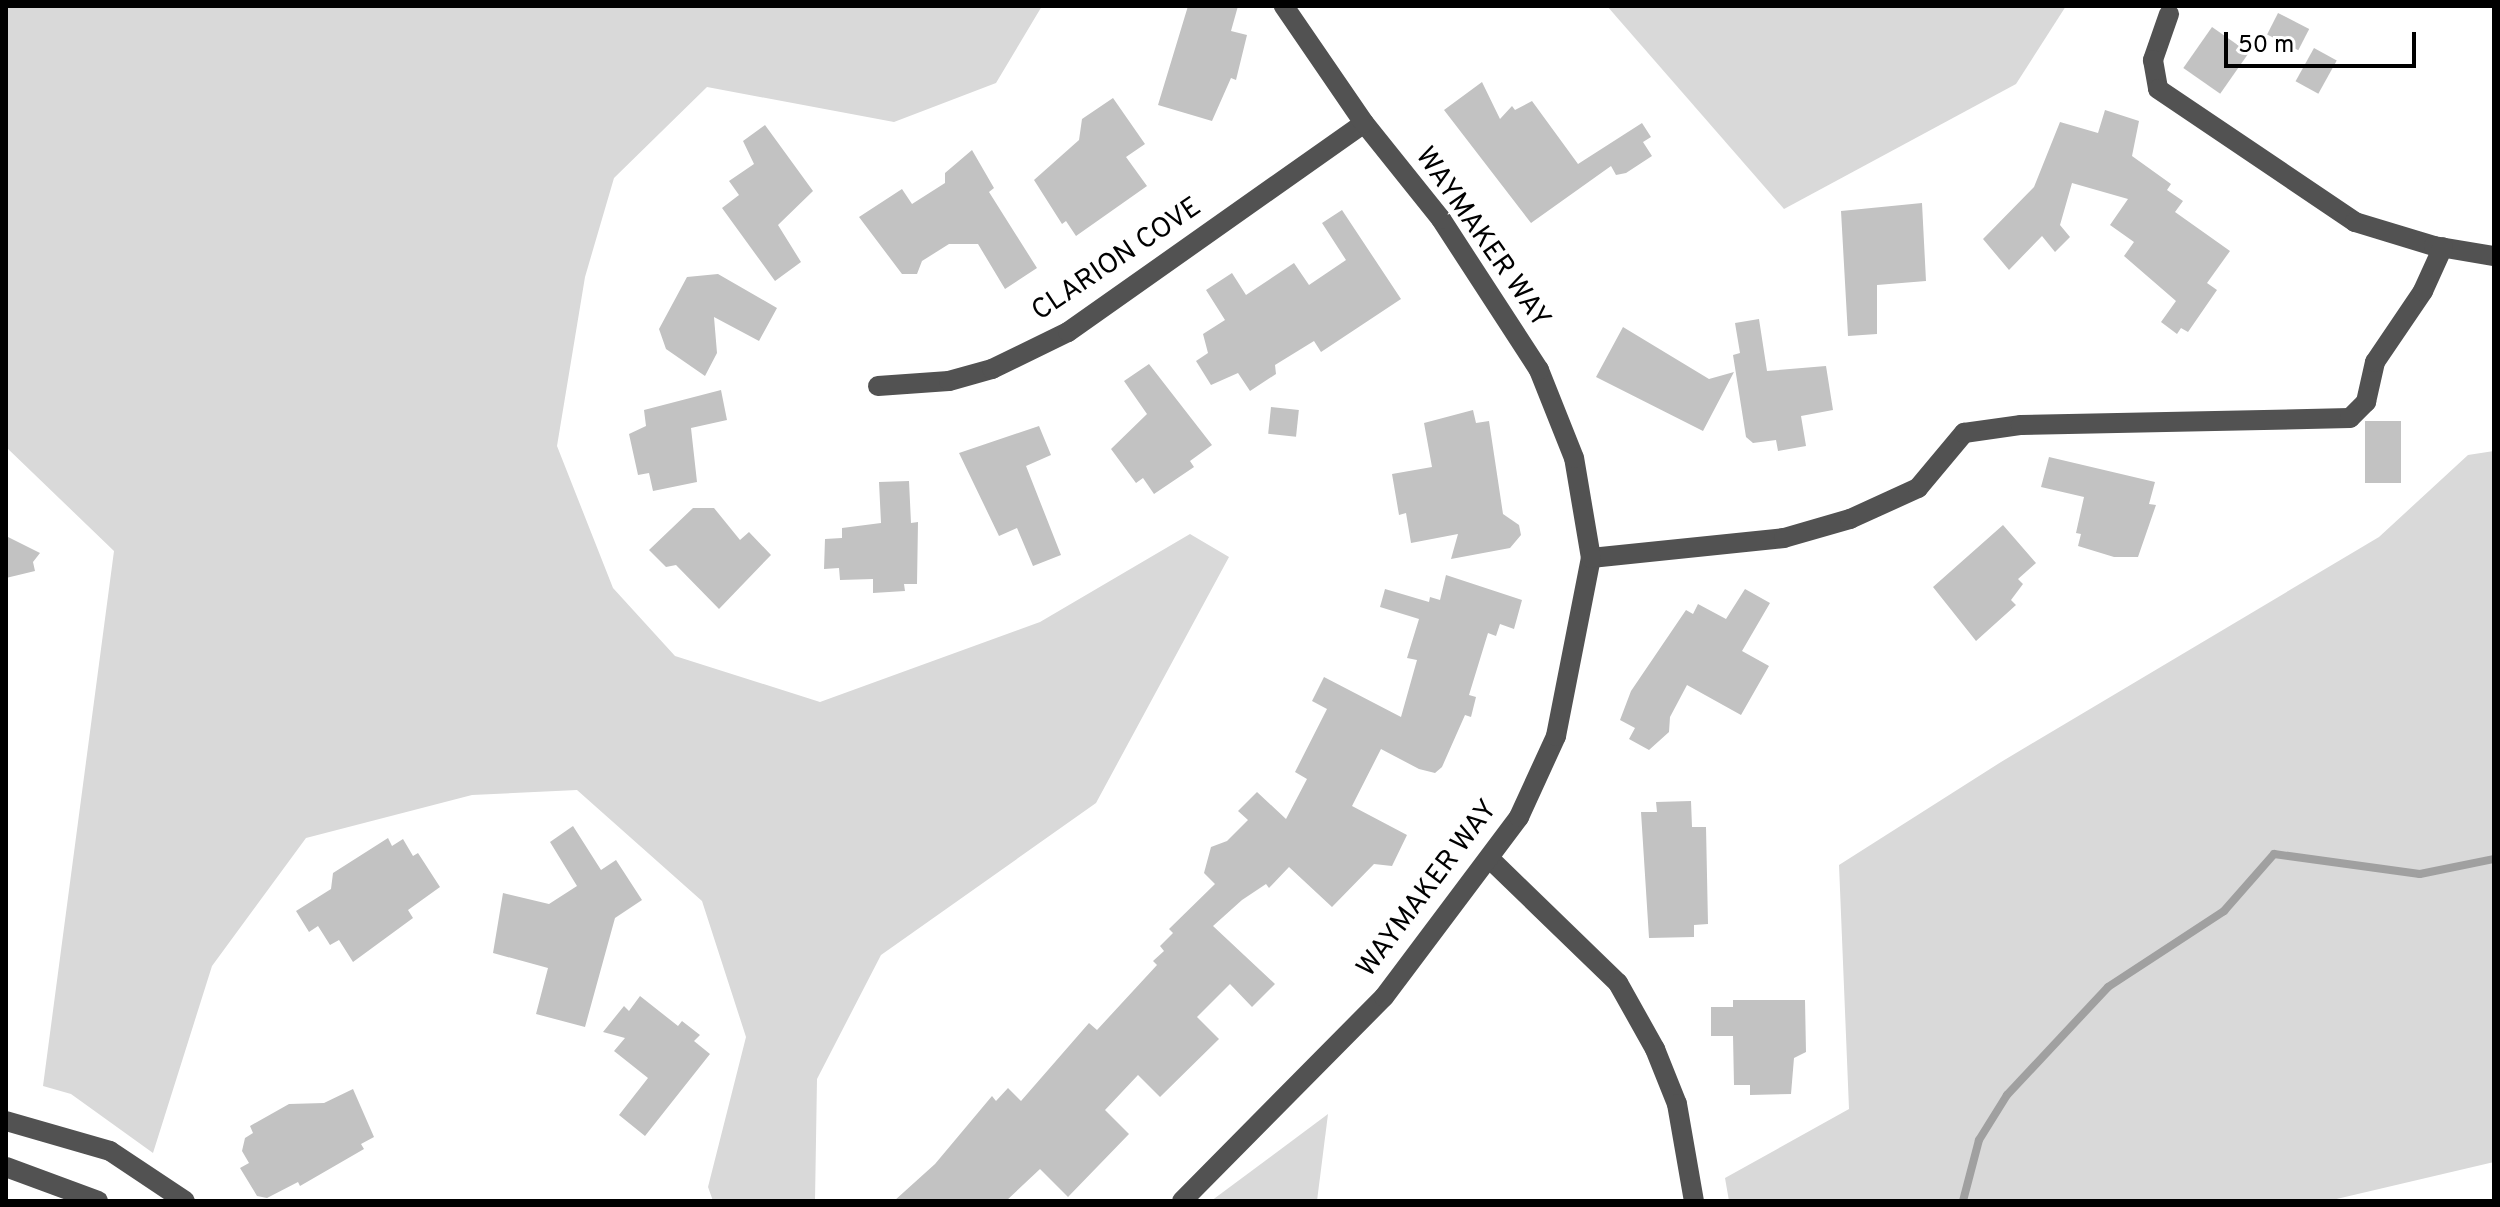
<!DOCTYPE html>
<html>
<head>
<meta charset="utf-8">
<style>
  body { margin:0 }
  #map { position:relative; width:2500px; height:1207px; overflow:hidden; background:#fff; font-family:Overpass,sans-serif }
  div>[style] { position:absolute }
  .green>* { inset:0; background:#d9d9d9 }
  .stream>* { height:8px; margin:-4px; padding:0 4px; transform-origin:4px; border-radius:4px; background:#a0a0a0 }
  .building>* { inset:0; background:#c2c2c2; transform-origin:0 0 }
  .minor>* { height:20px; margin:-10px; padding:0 10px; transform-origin:10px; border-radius:10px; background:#525252 }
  span { translate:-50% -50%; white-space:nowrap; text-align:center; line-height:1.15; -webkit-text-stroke:6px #fff; paint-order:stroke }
  .street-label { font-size:28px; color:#000 }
  .frame { position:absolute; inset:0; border:8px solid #000; pointer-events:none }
  .scale { position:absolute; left:2224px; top:32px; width:192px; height:36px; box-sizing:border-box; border:4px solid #000; border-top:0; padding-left:10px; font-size:24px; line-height:28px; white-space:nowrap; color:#000; -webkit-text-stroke:6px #fff; paint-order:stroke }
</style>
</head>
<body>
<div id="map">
  <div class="green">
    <i style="clip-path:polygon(6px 6px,1042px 6px,996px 83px,894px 122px,707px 87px,614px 178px,585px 277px,557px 446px,613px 588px,675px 656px,820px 702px,1040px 622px,1190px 534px,1229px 557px,1096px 803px,881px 955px,817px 1079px,815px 1201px,713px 1201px,708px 1187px,746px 1037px,702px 901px,577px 790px,472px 795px,306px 838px,212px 966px,153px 1153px,71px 1094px,43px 1086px,114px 551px,6px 447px)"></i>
    <i style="clip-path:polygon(1607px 6px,2066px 6px,2016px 84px,1784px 209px)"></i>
    <i style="clip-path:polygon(2494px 451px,2494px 1162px,2328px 1201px,1729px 1201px,1725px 1178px,1849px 1109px,1839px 865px,2001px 762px,2379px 537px,2468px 455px)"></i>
    <i style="clip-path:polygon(1328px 1114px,1317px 1201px,1211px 1201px)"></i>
  </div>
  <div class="stream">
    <i style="left:1963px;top:1201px;width:63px;rotate:-75.3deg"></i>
    <i style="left:1979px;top:1140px;width:53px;rotate:-58.1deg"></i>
    <i style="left:2007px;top:1095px;width:148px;rotate:-46.9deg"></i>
    <i style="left:2108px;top:987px;width:139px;rotate:-33.2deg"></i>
    <i style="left:2224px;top:911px;width:76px;rotate:-48.7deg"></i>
    <i style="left:2274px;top:854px;width:147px;rotate:7.8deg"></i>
    <i style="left:2420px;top:874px;width:76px;rotate:-11.5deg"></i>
  </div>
  <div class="building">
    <i style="clip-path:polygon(1188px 6px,1238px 6px,1231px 31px,1247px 35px,1236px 80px,1231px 78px,1212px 121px,1158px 105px)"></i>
    <i style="left:2278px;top:13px;width:35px;height:24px;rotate:27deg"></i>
    <i style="left:2212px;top:27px;width:45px;height:50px;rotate:35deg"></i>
    <i style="left:2314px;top:48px;width:26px;height:38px;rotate:29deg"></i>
    <i style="clip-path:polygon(1482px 82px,1500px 119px,1512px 106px,1515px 110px,1532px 101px,1578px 164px,1642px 123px,1651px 137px,1643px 142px,1652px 156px,1626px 173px,1616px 175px,1611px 166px,1531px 223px,1444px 110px)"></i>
    <i style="clip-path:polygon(1113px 98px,1145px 144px,1126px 157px,1147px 186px,1076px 236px,1066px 221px,1062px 224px,1034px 180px,1079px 140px,1082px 119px)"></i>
    <i style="clip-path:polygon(2105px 110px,2139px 121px,2132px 156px,2171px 184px,2167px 190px,2183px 201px,2175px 212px,2230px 251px,2207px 283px,2217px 290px,2188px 332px,2181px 328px,2177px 334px,2161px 322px,2176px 301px,2124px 256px,2134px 242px,2110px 225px,2128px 199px,2072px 183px,2060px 225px,2070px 237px,2055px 252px,2042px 236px,2009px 270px,1983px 239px,2034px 187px,2060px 122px,2098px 133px)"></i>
    <i style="clip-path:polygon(765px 125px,813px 191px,778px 225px,801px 262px,775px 281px,722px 208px,739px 195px,729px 181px,754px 164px,743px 141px)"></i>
    <i style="clip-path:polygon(972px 150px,994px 188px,989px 192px,1037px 268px,1005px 289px,978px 244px,949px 244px,922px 261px,917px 274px,902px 274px,859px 217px,902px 189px,912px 204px,945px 183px,945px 173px)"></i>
    <i style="clip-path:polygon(1922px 203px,1926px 281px,1877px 285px,1877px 334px,1848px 336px,1841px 211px)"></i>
    <i style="clip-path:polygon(1342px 210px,1401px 299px,1321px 352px,1314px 341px,1275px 365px,1276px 374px,1250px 391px,1238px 373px,1211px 385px,1196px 361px,1208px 353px,1203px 334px,1225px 320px,1206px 290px,1232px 273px,1246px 295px,1294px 263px,1309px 285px,1346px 260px,1322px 223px)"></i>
    <i style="clip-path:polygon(718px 274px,777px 308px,759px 341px,714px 317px,717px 353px,705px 376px,666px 349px,659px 329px,687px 277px)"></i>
    <i style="clip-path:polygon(1759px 319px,1767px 371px,1826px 366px,1833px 410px,1801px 416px,1806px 446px,1778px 451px,1776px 440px,1753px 443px,1746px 437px,1733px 355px,1740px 353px,1735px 323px)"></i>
    <i style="clip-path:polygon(1623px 327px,1709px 379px,1734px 372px,1703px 431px,1596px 377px)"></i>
    <i style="clip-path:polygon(1149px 364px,1212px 445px,1190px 461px,1194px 467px,1154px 494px,1143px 478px,1136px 483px,1111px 449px,1147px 414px,1124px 381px)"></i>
    <i style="clip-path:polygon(721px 390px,727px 420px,691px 428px,697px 482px,653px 491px,649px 473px,638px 475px,629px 434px,646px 426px,644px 410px)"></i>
    <i style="left:1271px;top:407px;width:28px;height:27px;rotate:6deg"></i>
    <i style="clip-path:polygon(1473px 410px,1476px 423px,1489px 421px,1503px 514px,1519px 525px,1521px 535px,1510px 548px,1451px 559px,1458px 534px,1411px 543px,1406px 513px,1399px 515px,1392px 474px,1432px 467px,1424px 423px)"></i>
    <i style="left:2365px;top:421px;width:36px;height:62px"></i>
    <i style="clip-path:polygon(1039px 426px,1051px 455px,1026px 466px,1061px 555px,1033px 566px,1017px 528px,999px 536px,959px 453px)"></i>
    <i style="clip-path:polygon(2049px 457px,2155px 482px,2149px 504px,2156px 505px,2138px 557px,2114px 557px,2078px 546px,2081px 534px,2076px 533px,2084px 497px,2041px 487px)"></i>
    <i style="clip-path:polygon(909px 481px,911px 523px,918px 522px,917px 584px,904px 584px,905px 591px,873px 593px,873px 579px,840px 580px,839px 568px,824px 569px,825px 539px,842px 538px,842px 528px,881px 523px,879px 482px)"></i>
    <i style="clip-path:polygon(693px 508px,714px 508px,740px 540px,749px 532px,771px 555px,719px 609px,676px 565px,666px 567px,649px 550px)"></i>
    <i style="clip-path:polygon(2003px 525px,2036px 563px,2018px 579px,2023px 584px,2011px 600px,2016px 605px,1976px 641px,1933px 587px)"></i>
    <i style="clip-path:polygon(6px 536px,40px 553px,33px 562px,35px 571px,6px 578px)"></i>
    <i style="clip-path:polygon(1446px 575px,1522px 600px,1514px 629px,1500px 624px,1496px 636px,1488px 633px,1469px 695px,1476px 697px,1471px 717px,1465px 715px,1442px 767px,1435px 773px,1419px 769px,1381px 749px,1352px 806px,1407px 835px,1392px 866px,1374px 864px,1332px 907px,1289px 867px,1269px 888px,1266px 884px,1242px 900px,1213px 926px,1275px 984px,1252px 1007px,1230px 984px,1197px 1017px,1219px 1039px,1160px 1097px,1138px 1075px,1105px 1110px,1129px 1134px,1068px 1197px,1040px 1169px,1006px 1201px,894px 1201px,935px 1164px,992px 1096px,996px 1101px,1008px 1088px,1021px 1101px,1089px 1023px,1097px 1030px,1157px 965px,1153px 961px,1164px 951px,1160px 946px,1173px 933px,1169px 929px,1215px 884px,1204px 873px,1211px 847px,1227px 841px,1248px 820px,1238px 811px,1257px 792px,1286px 819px,1307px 779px,1295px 772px,1327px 709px,1312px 701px,1324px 677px,1401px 717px,1417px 660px,1407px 658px,1419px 619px,1380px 607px,1385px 589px,1429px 602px,1430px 597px,1440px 600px)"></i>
    <i style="clip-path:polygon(1745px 589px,1770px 603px,1742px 651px,1769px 666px,1741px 715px,1687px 685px,1670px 717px,1669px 732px,1649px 750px,1629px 739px,1635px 728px,1620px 720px,1631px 691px,1686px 610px,1693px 614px,1698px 604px,1726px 619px)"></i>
    <i style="clip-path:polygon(1691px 801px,1692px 827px,1706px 827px,1708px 924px,1694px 925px,1694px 937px,1649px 938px,1641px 812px,1657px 812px,1656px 802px)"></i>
    <i style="clip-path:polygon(573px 826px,601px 870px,616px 860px,642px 900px,615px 918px,585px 1027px,536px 1014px,548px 968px,493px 953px,503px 893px,549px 904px,577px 886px,550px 842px)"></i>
    <i style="clip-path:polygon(388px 838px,392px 846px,403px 839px,413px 856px,418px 853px,440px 887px,408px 910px,413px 918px,353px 962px,339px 940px,330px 945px,318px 926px,309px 932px,296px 911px,331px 889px,333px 873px)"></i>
    <i style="clip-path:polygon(640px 996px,678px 1026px,682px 1021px,700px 1035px,694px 1041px,710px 1054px,645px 1136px,619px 1115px,648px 1078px,614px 1051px,625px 1038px,603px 1032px,624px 1006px,629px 1011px)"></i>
    <i style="clip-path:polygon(1733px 1000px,1805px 1000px,1806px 1052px,1794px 1058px,1791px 1094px,1750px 1095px,1750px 1085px,1734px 1085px,1733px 1036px,1711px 1036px,1711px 1007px,1733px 1007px)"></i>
    <i style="clip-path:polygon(353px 1089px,374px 1137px,361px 1144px,364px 1149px,300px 1186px,298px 1182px,267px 1198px,257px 1196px,240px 1168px,249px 1163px,242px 1151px,245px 1138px,253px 1133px,250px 1126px,289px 1104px,324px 1103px)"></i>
  </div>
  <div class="minor">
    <i style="left:2169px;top:14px;width:49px;rotate:109.2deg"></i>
    <i style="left:2153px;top:60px;width:29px;rotate:80deg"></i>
    <i style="left:2158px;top:89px;width:238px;rotate:34deg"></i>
    <i style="left:2355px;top:222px;width:83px;rotate:16.9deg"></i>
    <i style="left:2434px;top:246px;width:61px;rotate:9.5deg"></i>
    <i style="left:878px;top:386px;width:71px;rotate:-4deg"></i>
    <i style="left:949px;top:381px;width:45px;rotate:-15.6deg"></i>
    <i style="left:992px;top:369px;width:85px;rotate:-26deg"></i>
    <i style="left:1068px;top:332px;width:362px;rotate:-35.2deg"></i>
    <i style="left:1591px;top:558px;width:194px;rotate:-5.9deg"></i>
    <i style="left:1784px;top:538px;width:69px;rotate:-16.1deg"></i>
    <i style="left:1850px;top:519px;width:75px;rotate:-24.5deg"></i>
    <i style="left:1918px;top:488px;width:72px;rotate:-50.1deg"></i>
    <i style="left:1964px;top:433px;width:58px;rotate:-8deg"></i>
    <i style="left:2021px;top:425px;width:329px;rotate:-1.2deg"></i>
    <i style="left:2350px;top:418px;width:23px;rotate:-45deg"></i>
    <i style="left:2366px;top:402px;width:41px;rotate:-77.3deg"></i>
    <i style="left:2375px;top:362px;width:86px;rotate:-55.9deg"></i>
    <i style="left:2423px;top:291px;width:48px;rotate:-65.6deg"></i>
    <i style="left:1491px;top:860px;width:177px;rotate:44.1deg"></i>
    <i style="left:1618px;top:983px;width:76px;rotate:60.7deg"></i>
    <i style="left:1655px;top:1049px;width:59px;rotate:68.2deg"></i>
    <i style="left:1677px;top:1104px;width:98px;rotate:80.1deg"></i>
    <i style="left:6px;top:1121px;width:108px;rotate:16.1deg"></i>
    <i style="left:110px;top:1151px;width:90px;rotate:33.7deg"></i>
    <i style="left:6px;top:1167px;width:98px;rotate:20.3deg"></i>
    <i style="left:1182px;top:1201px;width:287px;rotate:-45.3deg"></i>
    <i style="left:1384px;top:997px;width:225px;rotate:-53.1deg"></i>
    <i style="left:1519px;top:817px;width:89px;rotate:-65.4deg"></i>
    <i style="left:1556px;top:736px;width:181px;rotate:-78.9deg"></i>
    <i style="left:1591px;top:558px;width:101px;rotate:-99.6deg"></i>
    <i style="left:1574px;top:458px;width:95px;rotate:-111.7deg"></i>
    <i style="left:1539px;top:370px;width:180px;rotate:-123deg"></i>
    <i style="left:1441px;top:219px;width:123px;rotate:-128.7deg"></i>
    <i style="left:1364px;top:123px;width:142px;rotate:-124.4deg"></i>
  </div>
  <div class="street-label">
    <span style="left:1482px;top:238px;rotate:55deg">WAYMAKER WAY</span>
    <span style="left:1117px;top:260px;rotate:-34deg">CLARION COVE</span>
    <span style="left:1428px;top:889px;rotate:-53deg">WAYMAKER WAY</span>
  </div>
  <div class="frame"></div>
  <div class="scale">50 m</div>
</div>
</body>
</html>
